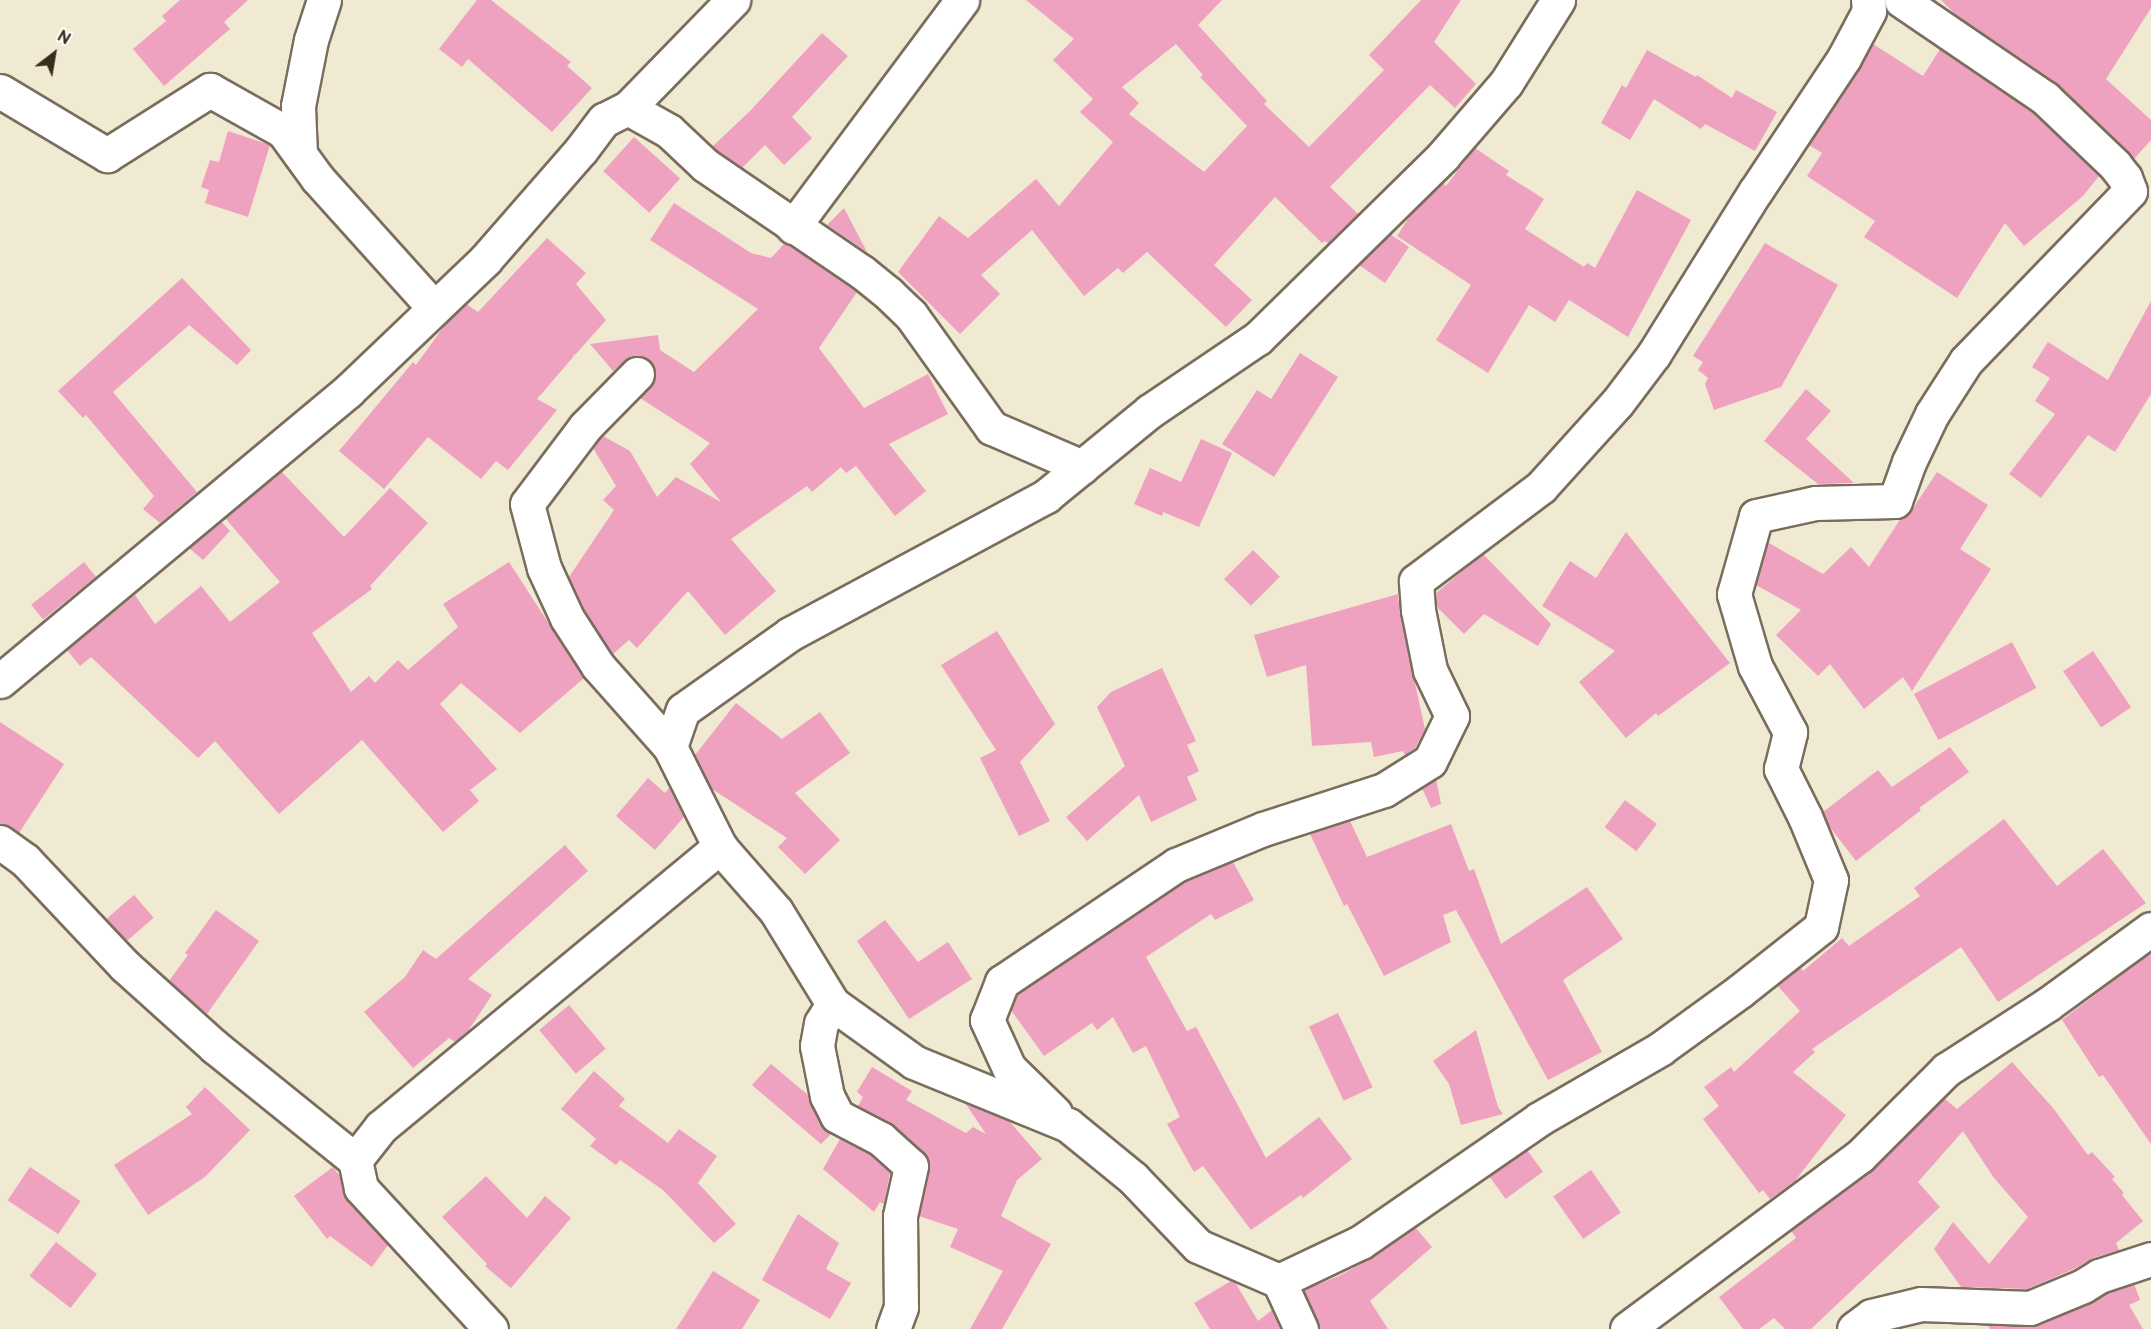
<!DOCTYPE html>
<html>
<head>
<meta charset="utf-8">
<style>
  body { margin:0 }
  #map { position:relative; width:2151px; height:1329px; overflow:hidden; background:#f1ead3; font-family:"Balsamiq Sans",sans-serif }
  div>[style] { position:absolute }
  .building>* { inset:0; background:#efa1c0; transform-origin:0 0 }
  .roads { filter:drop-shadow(2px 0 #7b6d5d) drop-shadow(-2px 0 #7b6d5d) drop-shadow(0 2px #7b6d5d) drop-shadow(0 -2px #7b6d5d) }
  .minor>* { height:33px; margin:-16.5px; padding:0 16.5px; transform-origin:16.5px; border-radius:16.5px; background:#fff }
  span { translate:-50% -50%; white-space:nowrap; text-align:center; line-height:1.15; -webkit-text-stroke:6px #fff; paint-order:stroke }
  .north { position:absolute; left:24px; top:24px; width:60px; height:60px; -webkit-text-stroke:4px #fff; paint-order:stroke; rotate:31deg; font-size:16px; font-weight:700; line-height:24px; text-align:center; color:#3b2a1e }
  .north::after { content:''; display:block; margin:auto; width:21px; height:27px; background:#3b2a1e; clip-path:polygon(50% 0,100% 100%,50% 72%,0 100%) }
</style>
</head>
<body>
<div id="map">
  <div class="building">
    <i style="clip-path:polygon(180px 0,248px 0,224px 22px,230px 29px,164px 86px,133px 49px,166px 21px,162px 16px)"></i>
    <i style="clip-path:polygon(477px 0,491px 0,571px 62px,567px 66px,592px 88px,552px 132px,468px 59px,462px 67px,439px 49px)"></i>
    <i style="clip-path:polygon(evenodd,1026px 0,1222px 0,1198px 25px,1267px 101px,1264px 104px,1309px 147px,1384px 70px,1369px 55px,1421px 0,1461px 0,1434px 42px,1476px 84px,1455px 108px,1430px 85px,1330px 187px,1358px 214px,1328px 243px,1325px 241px,1322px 243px,1275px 197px,1214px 265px,1252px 300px,1226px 327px,1147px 252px,1123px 273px,1118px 268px,1084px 296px,1032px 230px,981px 275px,1000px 294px,960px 334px,898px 272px,939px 216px,968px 238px,1036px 179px,1059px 206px,1113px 142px,1080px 112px,1093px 99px,1053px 60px,1074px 39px,1026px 0,1176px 44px,1203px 75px,1200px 77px,1247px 126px,1204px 172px,1129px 114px,1139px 103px,1122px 87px,1176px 44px)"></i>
    <i style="clip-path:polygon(1941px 0,2151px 0,2151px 8px,2106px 79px,2151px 120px,2151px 140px,2134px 159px,2058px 84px,1955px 14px)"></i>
    <i style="clip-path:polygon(822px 33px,848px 56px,792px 117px,812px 138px,784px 165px,765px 145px,742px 168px,717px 150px,713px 146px,750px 111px)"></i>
    <i style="clip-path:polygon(1873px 44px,1923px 76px,1940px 49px,2033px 113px,2099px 176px,2083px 196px,2024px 246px,2005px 223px,1957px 298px,1864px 237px,1875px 221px,1807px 176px,1822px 153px,1809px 145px)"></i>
    <i style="clip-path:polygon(1647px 50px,1696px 77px,1697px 75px,1732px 98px,1736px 90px,1777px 112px,1755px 151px,1705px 124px,1701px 129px,1654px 99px,1630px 140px,1601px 123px,1622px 85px,1626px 88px)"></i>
    <i style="clip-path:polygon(228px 131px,270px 145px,248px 217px,205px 203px,209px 190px,201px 187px,210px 160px,219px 162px)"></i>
    <i style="left:634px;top:137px;width:62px;height:46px;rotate:42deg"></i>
    <i style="clip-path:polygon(1475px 148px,1509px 171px,1506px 175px,1544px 199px,1525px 229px,1584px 267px,1587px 263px,1595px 268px,1637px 190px,1691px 220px,1628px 337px,1569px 300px,1555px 322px,1529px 305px,1488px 373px,1436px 340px,1471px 285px,1397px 236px,1412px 213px,1442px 183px,1446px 186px)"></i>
    <i style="clip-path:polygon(674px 203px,751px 253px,771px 258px,785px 243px,789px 245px,857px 292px,819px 348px,864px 408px,928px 374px,948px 414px,889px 444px,926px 491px,895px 516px,856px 466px,846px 473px,841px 467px,812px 492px,807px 486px,731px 539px,776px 591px,725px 635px,688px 591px,637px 648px,629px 640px,613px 654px,583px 609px,569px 577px,614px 510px,603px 500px,616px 486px,593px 448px,603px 436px,630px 451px,657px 497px,676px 477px,721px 502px,690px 464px,710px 443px,640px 398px,655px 379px,655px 370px,650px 361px,641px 356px,631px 356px,613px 371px,590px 344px,658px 335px,660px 350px,694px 372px,758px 309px,650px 240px)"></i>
    <i style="clip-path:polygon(844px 208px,867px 252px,827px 225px)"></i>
    <i style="clip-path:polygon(1390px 234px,1409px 247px,1385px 283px,1359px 265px)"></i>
    <i style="clip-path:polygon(547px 238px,586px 273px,576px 284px,606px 320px,575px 355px,573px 354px,574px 356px,537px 399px,557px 410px,508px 470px,496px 461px,481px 479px,428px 437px,384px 489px,339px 451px,413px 362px,416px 365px,447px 322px,466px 304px,478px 312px)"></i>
    <i style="clip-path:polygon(1765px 243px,1838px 285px,1781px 387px,1714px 410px,1705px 384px,1708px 378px,1698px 370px,1703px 362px,1693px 356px)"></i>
    <i style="clip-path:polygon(182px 278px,251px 350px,237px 365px,189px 325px,113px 392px,197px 492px,160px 523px,143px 509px,154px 496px,86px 415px,83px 418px,58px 391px)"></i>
    <i style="clip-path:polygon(2151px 301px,2151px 394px,2115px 452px,2088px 435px,2041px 498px,2009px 474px,2055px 414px,2035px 401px,2050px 378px,2032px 367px,2048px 342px,2108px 380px)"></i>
    <i style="clip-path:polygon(1300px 353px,1338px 377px,1274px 477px,1222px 444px,1257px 390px,1271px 399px)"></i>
    <i style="clip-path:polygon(1806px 389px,1831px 411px,1806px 439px,1854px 483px,1818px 484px,1764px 441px)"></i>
    <i style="clip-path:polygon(1201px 439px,1232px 453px,1199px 527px,1163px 512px,1162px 516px,1134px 504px,1150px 468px,1181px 482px)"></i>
    <i style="clip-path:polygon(281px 471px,344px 537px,390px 488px,428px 523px,370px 586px,372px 589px,312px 633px,351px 692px,369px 676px,375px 683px,398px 660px,408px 670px,458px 627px,443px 604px,509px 562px,584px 678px,520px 733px,461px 683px,440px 704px,497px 769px,470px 790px,479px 801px,443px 832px,362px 740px,279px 814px,215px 741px,198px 758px,91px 657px,80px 666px,67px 650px,135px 595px,155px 624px,201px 586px,230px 622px,280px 582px,225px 518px)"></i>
    <i style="clip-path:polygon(1937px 472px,1988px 505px,1960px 549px,1991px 569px,1912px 691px,1903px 677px,1864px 709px,1830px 664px,1818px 676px,1776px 635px,1801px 610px,1756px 585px,1767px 546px,1769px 543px,1823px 574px,1851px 547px,1869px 567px,1901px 518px,1908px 516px)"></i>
    <i style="clip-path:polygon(221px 521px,230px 531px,203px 560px,189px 548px)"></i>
    <i style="clip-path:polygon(1626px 532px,1730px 663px,1658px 716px,1656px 713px,1626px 738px,1579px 682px,1615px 651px,1542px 606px,1570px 561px,1596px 578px)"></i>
    <i style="left:1253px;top:550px;width:38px;height:41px;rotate:45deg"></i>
    <i style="clip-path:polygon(1483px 554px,1551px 624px,1538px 646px,1484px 614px,1464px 634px,1437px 607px,1436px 593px)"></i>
    <i style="left:84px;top:562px;width:19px;height:68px;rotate:51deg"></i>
    <i style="clip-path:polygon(1398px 594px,1400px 614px,1425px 729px,1415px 748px,1405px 755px,1403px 751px,1374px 757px,1371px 742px,1312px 746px,1306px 665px,1267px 677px,1254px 635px)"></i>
    <i style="clip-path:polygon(997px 631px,1055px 724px,1020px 762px,1050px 821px,1019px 836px,980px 758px,996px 750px,941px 665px)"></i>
    <i style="left:2012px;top:642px;width:52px;height:111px;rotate:62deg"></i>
    <i style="left:2093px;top:651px;width:68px;height:36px;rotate:56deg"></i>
    <i style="clip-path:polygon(1162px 668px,1196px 741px,1187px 745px,1199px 771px,1187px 777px,1197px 800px,1151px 822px,1139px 795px,1087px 841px,1066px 817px,1125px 766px,1097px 707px,1111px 692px)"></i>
    <i style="clip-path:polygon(736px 703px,782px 739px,820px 712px,850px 753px,795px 793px,840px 840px,805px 874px,778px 847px,787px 838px,712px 789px,695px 755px)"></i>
    <i style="clip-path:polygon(0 722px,64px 764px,19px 833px,0 824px)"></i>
    <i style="clip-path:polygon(1950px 747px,1969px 772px,1919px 808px,1921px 810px,1856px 861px,1829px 826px,1823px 812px,1878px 770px,1892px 787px)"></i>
    <i style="clip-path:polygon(648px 778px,665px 793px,669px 788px,684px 817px,655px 850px,616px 816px)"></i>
    <i style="clip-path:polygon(1436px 779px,1441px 804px,1431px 808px,1422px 788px)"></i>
    <i style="left:1625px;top:800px;width:40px;height:34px;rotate:37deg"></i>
    <i style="clip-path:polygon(2004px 819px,2057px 886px,2103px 849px,2146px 903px,1998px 1002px,1961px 947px,1812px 1049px,1815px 1052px,1793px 1072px,1846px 1115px,1795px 1181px,1770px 1199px,1763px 1190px,1759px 1193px,1703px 1119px,1719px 1106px,1704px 1087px,1731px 1067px,1734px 1072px,1800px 1011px,1777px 985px,1801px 968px,1803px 971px,1842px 938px,1849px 946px,1920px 896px,1914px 888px)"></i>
    <i style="clip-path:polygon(1350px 821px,1367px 857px,1451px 824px,1469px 871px,1474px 869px,1501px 944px,1587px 887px,1623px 939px,1563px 980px,1602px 1052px,1548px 1080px,1456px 910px,1443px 915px,1451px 942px,1384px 976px,1347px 904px,1344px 906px,1310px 834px)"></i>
    <i style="clip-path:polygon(565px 845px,588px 871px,468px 979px,492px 995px,468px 1031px,455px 1042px,449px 1038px,413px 1068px,364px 1012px,405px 977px,423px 950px,436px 959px)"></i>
    <i style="clip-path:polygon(1233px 862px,1254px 900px,1215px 920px,1211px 914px,1146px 957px,1187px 1031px,1196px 1027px,1266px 1158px,1319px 1117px,1352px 1159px,1303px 1198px,1301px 1195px,1251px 1230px,1203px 1166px,1194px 1172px,1167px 1124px,1180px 1117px,1146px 1046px,1133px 1053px,1113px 1017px,1097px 1030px,1092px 1023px,1044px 1056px,1011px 1010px,1017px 994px,1182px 883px)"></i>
    <i style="left:134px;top:895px;width:30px;height:36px;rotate:49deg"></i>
    <i style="clip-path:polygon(216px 910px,259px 941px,207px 1014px,169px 981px,188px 955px,185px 953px)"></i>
    <i style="clip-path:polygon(885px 920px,918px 962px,948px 942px,972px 979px,909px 1019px,857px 941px)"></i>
    <i style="clip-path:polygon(2151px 952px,2151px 1144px,2103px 1075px,2099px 1077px,2062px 1020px)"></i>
    <i style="left:569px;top:1005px;width:57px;height:39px;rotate:50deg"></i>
    <i style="left:1338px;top:1013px;width:82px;height:32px;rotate:65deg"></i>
    <i style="clip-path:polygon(1476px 1030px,1498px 1107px,1503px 1114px,1461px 1125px,1449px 1084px,1433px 1061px)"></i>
    <i style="clip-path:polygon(2012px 1062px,2053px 1108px,2088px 1155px,2092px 1152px,2115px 1177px,2112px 1179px,2124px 1193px,2122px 1195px,2143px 1221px,2116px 1243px,2119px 1250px,2093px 1258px,2074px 1269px,2027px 1289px,1961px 1287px,1934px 1249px,1953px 1222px,1989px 1264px,2028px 1217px,1994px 1178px,1963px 1131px,1918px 1182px,1940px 1207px,1811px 1329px,1785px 1329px,1774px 1318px,1759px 1329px,1743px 1329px,1719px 1297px,1796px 1238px,1791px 1230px,1873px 1169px,1944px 1098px,1957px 1109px)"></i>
    <i style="clip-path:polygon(771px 1064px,808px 1095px,820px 1124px,831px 1134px,821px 1144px,752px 1085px)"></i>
    <i style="clip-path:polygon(872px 1067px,912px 1091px,906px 1100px,966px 1133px,973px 1127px,986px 1134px,965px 1103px,1009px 1121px,1042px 1159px,1017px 1180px,1001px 1216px,1051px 1244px,1002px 1329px,970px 1329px,1003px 1271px,950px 1247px,958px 1229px,919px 1216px,929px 1170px,929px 1160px,894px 1125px,858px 1106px,863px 1097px,857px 1092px)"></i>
    <i style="clip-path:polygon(594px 1071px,625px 1099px,619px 1106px,668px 1143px,679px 1129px,717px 1156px,698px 1183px,736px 1224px,714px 1243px,663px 1190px,620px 1160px,616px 1165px,590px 1146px,596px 1139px,561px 1109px)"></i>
    <i style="clip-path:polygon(205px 1087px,250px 1130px,205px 1177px,148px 1215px,114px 1165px,192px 1114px,186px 1107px)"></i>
    <i style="clip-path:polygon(840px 1139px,870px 1155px,890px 1173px,884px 1204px,880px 1202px,874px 1212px,823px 1169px)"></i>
    <i style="left:1527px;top:1150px;width:27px;height:46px;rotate:54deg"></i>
    <i style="left:30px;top:1167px;width:61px;height:40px;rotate:34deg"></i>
    <i style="clip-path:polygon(333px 1167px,339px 1175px,347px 1200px,388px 1245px,372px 1267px,330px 1236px,327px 1239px,294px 1196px)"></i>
    <i style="left:1591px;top:1170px;width:52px;height:46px;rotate:55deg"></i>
    <i style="clip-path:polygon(486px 1176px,527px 1218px,545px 1196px,571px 1218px,511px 1288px,485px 1266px,487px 1264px,442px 1217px)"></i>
    <i style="clip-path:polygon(798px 1214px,839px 1243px,826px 1269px,851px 1283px,830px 1319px,762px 1280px)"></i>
    <i style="clip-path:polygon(1415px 1227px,1432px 1247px,1370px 1301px,1388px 1329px,1319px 1329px,1304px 1290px,1341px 1275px,1369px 1259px)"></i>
    <i style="left:56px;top:1242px;width:52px;height:43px;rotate:38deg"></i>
    <i style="clip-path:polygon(713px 1271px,760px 1300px,742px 1329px,676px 1329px)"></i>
    <i style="clip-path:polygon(1231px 1281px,1235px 1282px,1258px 1321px,1272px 1310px,1280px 1329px,1210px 1329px,1194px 1303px)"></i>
    <i style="clip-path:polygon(2134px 1284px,2140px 1300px,2129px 1305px,2143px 1329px,1990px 1329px,1988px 1325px,2037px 1325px,2090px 1303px,2107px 1293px)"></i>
  </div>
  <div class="roads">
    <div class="minor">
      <i style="left:0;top:91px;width:125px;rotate:30.9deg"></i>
      <i style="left:107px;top:155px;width:122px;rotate:-32.3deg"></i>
      <i style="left:210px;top:90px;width:84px;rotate:29.3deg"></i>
      <i style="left:283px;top:131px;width:59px;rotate:53.9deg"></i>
      <i style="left:318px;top:179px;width:173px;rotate:48deg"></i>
      <i style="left:628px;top:108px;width:151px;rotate:-45.8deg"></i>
      <i style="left:300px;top:154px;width:48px;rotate:-92.4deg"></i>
      <i style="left:298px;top:106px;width:67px;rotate:-78.9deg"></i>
      <i style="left:311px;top:40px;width:42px;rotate:-72deg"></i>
      <i style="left:793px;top:227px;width:283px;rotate:-53.3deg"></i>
      <i style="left:637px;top:374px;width:74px;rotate:134.5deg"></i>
      <i style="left:585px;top:427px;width:96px;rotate:127deg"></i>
      <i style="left:527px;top:504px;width:66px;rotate:75.1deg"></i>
      <i style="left:544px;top:568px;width:55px;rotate:65.3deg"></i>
      <i style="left:567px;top:618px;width:57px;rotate:57.1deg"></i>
      <i style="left:598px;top:666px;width:108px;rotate:48.4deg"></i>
      <i style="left:0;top:681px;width:453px;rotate:-39.8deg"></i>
      <i style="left:348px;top:391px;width:190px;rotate:-43.7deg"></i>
      <i style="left:485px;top:260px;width:146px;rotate:-48.9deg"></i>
      <i style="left:581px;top:150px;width:38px;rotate:-53deg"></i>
      <i style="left:604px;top:120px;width:27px;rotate:-27deg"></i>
      <i style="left:628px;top:108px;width:47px;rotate:29.3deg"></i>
      <i style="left:669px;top:131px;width:50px;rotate:43.4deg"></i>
      <i style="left:705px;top:165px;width:190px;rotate:34.3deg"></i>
      <i style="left:862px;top:272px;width:33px;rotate:39deg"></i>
      <i style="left:888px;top:293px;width:32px;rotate:44deg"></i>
      <i style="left:911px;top:315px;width:139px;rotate:54.4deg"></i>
      <i style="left:992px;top:428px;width:98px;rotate:23.4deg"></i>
      <i style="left:0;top:842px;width:31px;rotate:36deg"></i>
      <i style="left:25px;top:860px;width:146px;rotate:46.7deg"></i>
      <i style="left:125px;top:966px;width:121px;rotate:42deg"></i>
      <i style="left:215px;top:1047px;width:180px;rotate:38.9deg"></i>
      <i style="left:833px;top:1004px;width:22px;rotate:122deg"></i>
      <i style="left:821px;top:1023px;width:23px;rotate:100deg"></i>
      <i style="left:817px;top:1046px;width:51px;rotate:78.7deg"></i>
      <i style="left:827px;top:1096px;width:22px;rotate:63deg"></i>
      <i style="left:837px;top:1116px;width:50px;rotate:27.6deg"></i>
      <i style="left:881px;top:1139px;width:40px;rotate:42deg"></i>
      <i style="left:911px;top:1166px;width:51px;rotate:102.4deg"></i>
      <i style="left:900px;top:1216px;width:91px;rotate:89.4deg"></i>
      <i style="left:901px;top:1307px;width:23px;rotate:110deg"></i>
      <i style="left:1055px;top:1113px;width:64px;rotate:-135.6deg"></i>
      <i style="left:1009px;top:1068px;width:53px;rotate:-114.6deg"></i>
      <i style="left:987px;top:1020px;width:41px;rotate:-68.5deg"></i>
      <i style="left:1002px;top:982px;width:210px;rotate:-33.9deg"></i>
      <i style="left:1176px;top:865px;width:94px;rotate:-22.5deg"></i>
      <i style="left:1263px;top:829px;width:127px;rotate:-17.9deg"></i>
      <i style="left:1384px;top:790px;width:54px;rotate:-32.2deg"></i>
      <i style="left:1430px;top:761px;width:50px;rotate:-63.9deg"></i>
      <i style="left:1452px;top:716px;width:51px;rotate:-115.6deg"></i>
      <i style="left:1430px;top:670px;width:61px;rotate:-101.3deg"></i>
      <i style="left:1418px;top:610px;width:29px;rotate:-94deg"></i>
      <i style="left:1416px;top:581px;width:156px;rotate:-36.9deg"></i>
      <i style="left:1541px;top:487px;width:113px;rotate:-47.9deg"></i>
      <i style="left:1617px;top:403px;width:61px;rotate:-52.9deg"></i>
      <i style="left:1654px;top:354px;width:191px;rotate:-58.1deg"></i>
      <i style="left:1755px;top:192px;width:161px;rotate:-56.4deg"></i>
      <i style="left:1844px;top:58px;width:53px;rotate:-62deg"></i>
      <i style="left:1869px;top:11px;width:11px;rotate:-95deg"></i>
      <i style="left:1279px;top:1281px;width:91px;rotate:-25.4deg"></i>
      <i style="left:1361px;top:1242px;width:216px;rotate:-34.6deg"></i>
      <i style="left:1539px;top:1119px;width:140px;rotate:-30deg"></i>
      <i style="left:1660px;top:1049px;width:99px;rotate:-35.9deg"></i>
      <i style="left:1740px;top:991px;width:103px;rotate:-38.3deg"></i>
      <i style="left:1821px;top:927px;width:48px;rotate:-78deg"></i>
      <i style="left:1831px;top:880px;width:68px;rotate:-112.4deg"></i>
      <i style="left:1805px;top:817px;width:54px;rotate:-116.6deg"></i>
      <i style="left:1781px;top:769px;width:38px;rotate:-76deg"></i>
      <i style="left:1790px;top:732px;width:75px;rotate:-117.9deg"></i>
      <i style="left:1755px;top:666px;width:75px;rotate:-106.3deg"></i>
      <i style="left:1734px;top:594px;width:81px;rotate:-74.2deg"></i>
      <i style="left:1756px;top:516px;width:60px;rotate:-12.4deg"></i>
      <i style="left:1815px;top:503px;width:80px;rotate:-1.4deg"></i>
      <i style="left:1895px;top:501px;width:41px;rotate:-70.3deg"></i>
      <i style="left:1909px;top:462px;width:53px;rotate:-64.4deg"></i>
      <i style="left:1932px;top:414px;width:63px;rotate:-57.3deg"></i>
      <i style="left:1966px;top:361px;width:236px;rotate:-46deg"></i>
      <i style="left:2130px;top:191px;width:14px;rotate:-111deg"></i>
      <i style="left:2125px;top:178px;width:16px;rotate:-128deg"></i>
      <i style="left:2115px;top:165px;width:97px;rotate:-136.3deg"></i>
      <i style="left:2045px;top:98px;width:174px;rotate:-145.8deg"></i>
      <i style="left:491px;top:1329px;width:192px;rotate:-132.7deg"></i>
      <i style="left:361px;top:1188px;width:29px;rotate:-102deg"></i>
      <i style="left:355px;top:1160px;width:42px;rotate:-51.8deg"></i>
      <i style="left:381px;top:1127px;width:440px;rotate:-39.6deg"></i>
      <i style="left:1301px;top:1329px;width:53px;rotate:-114.6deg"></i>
      <i style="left:1279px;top:1281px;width:88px;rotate:-156.6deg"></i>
      <i style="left:1198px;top:1246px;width:94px;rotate:-133.7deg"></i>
      <i style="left:1133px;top:1178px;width:84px;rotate:-140.8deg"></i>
      <i style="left:1068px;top:1125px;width:166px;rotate:-157.8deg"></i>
      <i style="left:914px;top:1062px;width:100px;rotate:-144.4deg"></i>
      <i style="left:833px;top:1004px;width:109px;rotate:-121.5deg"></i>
      <i style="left:776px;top:911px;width:85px;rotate:-131.2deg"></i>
      <i style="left:720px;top:847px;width:112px;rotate:-116.6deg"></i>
      <i style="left:670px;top:747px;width:39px;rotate:-71deg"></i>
      <i style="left:683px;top:710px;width:131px;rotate:-35.4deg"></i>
      <i style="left:790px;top:634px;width:291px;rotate:-28.3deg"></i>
      <i style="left:1046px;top:496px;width:134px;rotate:-39.3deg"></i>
      <i style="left:1150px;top:411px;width:130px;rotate:-34.1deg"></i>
      <i style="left:1258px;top:338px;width:260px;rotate:-44.5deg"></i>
      <i style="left:1443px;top:156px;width:96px;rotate:-49.2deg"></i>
      <i style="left:1506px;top:83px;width:98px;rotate:-57.9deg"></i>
      <i style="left:1627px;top:1329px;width:290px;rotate:-36.6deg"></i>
      <i style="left:1860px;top:1156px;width:122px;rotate:-45deg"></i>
      <i style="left:1946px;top:1070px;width:121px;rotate:-32.9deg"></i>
      <i style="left:2048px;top:1004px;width:127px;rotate:-36.1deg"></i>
      <i style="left:1854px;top:1329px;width:21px;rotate:-37deg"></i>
      <i style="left:1871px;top:1316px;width:51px;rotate:-13.5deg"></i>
      <i style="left:1921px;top:1304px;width:109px;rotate:2.1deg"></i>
      <i style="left:2030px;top:1308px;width:57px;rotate:-22.5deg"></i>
      <i style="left:2083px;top:1286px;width:19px;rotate:-32deg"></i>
      <i style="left:2099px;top:1276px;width:55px;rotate:-18.1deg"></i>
    </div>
  </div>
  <div class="north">N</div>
</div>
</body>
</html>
